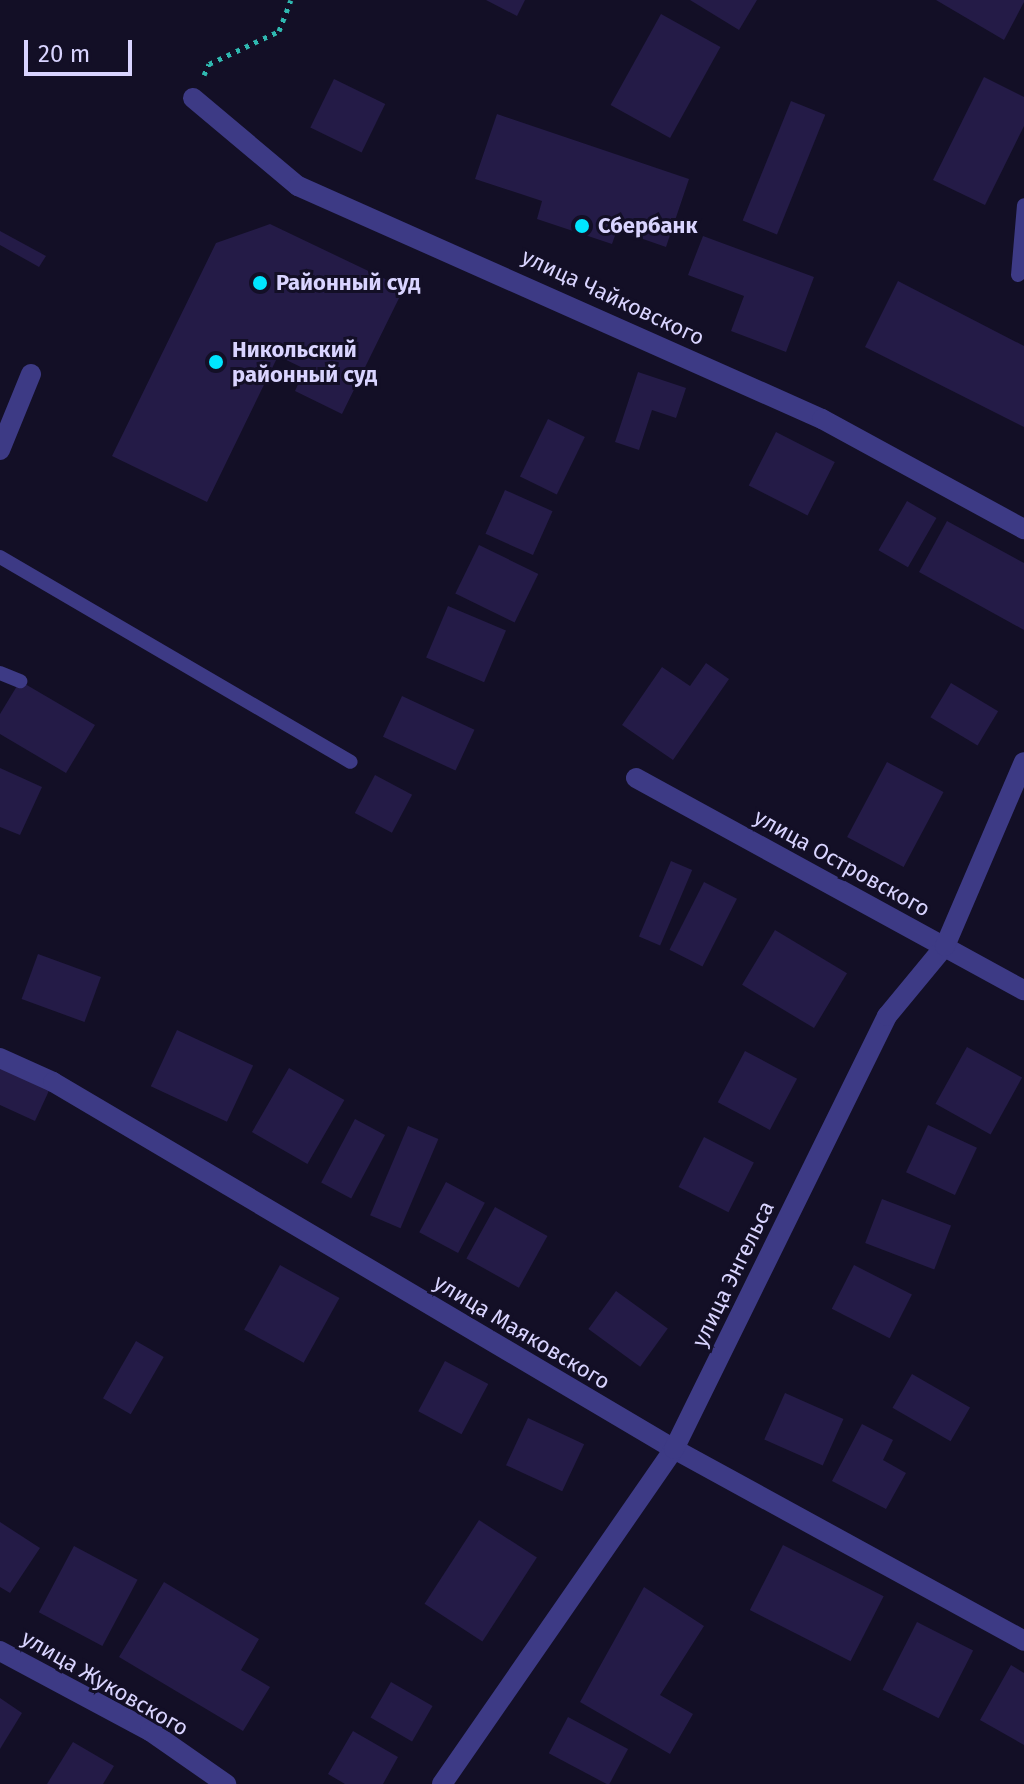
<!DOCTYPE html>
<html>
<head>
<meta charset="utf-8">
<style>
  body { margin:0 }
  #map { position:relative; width:1024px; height:1784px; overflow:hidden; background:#130f26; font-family:"Fira Sans",sans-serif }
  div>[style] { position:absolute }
  .building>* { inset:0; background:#241b47; transform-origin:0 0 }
  .path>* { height:5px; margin-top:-2.5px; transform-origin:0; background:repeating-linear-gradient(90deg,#2fb8b0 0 4px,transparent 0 10px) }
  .lane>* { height:14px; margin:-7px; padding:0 7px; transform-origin:7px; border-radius:7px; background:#3d3a85 }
  .street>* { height:20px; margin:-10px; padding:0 10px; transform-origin:10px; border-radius:10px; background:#3d3a85 }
  .dots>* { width:22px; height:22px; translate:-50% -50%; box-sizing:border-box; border:4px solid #130f26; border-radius:50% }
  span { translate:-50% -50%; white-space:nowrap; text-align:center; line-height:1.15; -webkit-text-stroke:6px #130f26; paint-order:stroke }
  .poi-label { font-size:22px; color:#d9d4ff; font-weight:700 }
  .left { translate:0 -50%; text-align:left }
  .street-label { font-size:22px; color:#d9d4ff }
  .scale { position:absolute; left:24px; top:40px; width:108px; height:36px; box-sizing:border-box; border:4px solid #d9d4ff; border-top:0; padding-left:10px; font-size:24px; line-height:28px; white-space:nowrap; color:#d9d4ff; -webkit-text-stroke:6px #130f26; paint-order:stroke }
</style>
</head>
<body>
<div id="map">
  <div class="building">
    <i style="clip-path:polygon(486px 0,525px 0,517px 16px)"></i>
    <i style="clip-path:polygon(690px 0,757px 0,739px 30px)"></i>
    <i style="clip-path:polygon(936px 0,1024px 0,1024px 2px,1004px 40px)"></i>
    <i style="left:661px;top:14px;width:68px;height:104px;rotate:29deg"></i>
    <i style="clip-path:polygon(984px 77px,1024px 97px,1024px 126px,985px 205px,933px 180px)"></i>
    <i style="left:334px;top:79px;width:57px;height:54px;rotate:26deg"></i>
    <i style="left:791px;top:101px;width:37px;height:129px;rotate:22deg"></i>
    <i style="clip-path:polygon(497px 114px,689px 179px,666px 247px,617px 230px,612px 244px,537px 219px,542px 201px,475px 179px)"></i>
    <i style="clip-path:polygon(270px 224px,404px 288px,342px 414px,295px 391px,305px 369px,278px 356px,207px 502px,112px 456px,216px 243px)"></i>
    <i style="clip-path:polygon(0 231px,46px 256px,39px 267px,0 245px)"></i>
    <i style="clip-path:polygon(703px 236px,814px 277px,786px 352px,731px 331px,744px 296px,688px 275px)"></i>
    <i style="clip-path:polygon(898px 281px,1024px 346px,1024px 427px,865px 347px)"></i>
    <i style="clip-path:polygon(638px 372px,686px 388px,676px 418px,652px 410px,639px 450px,615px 442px)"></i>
    <i style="left:548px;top:419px;width:41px;height:64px;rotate:26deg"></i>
    <i style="left:776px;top:432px;width:66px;height:60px;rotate:27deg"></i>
    <i style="left:505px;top:490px;width:52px;height:48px;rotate:24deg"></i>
    <i style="left:907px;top:501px;width:34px;height:57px;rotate:30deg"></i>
    <i style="clip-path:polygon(947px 521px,1024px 563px,1024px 630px,919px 572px)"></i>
    <i style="left:479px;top:545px;width:66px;height:54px;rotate:26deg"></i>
    <i style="left:448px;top:606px;width:63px;height:56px;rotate:23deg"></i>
    <i style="clip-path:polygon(706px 663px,729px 679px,673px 760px,622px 725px,662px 667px,690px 686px)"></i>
    <i style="clip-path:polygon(20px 681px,95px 725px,66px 773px,0 734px,0 714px)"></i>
    <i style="left:951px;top:683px;width:55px;height:40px;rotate:31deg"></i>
    <i style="left:402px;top:696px;width:80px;height:45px;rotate:25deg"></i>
    <i style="left:887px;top:762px;width:64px;height:85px;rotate:28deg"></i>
    <i style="clip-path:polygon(0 768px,42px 787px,20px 835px,0 827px)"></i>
    <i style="left:375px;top:775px;width:42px;height:43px;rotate:28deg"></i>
    <i style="left:671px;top:861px;width:23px;height:82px;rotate:23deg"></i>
    <i style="left:704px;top:882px;width:37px;height:76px;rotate:27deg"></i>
    <i style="left:775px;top:930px;width:84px;height:64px;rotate:31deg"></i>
    <i style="left:38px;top:954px;width:67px;height:48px;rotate:20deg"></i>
    <i style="left:177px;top:1030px;width:84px;height:62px;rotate:25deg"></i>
    <i style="left:967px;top:1047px;width:63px;height:65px;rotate:29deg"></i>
    <i style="left:745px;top:1051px;width:59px;height:58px;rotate:28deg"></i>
    <i style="clip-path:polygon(0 1058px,53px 1082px,35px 1121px,0 1105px)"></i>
    <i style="left:289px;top:1068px;width:64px;height:74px;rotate:30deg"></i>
    <i style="left:355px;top:1119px;width:34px;height:72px;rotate:28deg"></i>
    <i style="left:928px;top:1125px;width:54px;height:52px;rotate:25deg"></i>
    <i style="left:408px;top:1126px;width:33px;height:97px;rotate:23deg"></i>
    <i style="left:704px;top:1137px;width:56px;height:56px;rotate:27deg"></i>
    <i style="left:446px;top:1182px;width:44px;height:57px;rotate:28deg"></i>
    <i style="left:882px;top:1199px;width:74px;height:47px;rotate:21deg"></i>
    <i style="left:495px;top:1207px;width:60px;height:59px;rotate:29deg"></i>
    <i style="left:280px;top:1265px;width:68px;height:74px;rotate:29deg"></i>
    <i style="left:854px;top:1265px;width:65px;height:49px;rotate:27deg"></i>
    <i style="left:616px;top:1291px;width:64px;height:47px;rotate:36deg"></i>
    <i style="left:136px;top:1341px;width:32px;height:66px;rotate:30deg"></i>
    <i style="left:445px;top:1361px;width:49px;height:57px;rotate:28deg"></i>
    <i style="left:912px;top:1374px;width:67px;height:39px;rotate:30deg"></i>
    <i style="left:785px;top:1393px;width:64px;height:51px;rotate:24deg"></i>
    <i style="left:528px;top:1418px;width:62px;height:52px;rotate:25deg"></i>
    <i style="clip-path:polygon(862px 1424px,893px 1440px,883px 1460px,906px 1473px,886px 1509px,832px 1481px)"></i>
    <i style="left:479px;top:1520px;width:69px;height:100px;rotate:33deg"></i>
    <i style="clip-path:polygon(0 1522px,40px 1548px,10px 1593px,0 1587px)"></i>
    <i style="left:783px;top:1545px;width:113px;height:73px;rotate:27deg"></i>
    <i style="left:74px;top:1546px;width:72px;height:75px;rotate:28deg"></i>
    <i style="clip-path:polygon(164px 1582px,259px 1639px,241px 1670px,270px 1687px,243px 1731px,119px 1657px)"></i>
    <i style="clip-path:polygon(644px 1587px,704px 1626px,660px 1695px,693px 1714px,670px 1754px,580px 1702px)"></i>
    <i style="left:917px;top:1622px;width:63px;height:76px;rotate:27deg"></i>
    <i style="clip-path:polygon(1011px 1665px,1024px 1673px,1024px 1745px,980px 1720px)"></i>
    <i style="left:391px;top:1682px;width:48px;height:41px;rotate:30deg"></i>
    <i style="clip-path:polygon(0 1698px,22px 1713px,0 1749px)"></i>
    <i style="left:568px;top:1717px;width:68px;height:41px;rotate:28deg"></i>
    <i style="clip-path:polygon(353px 1731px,398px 1757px,383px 1784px,345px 1784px,328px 1774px)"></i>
    <i style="clip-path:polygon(73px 1742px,114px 1766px,103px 1784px,47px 1784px)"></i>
  </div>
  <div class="path">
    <i style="left:204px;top:75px;width:12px;rotate:-66deg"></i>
    <i style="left:209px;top:64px;width:77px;rotate:-25.2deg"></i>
    <i style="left:279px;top:31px;width:33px;rotate:-69deg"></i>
  </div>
  <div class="lane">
    <i style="left:1018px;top:275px;width:70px;rotate:-85.1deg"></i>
    <i style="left:0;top:557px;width:406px;rotate:30.3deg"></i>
    <i style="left:0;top:673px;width:22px;rotate:22deg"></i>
  </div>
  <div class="street">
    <i style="left:193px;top:98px;width:137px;rotate:40deg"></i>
    <i style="left:298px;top:186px;width:573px;rotate:23.97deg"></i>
    <i style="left:822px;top:419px;width:230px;rotate:28.6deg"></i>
    <i style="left:0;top:450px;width:82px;rotate:-67.8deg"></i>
    <i style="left:636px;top:778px;width:442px;rotate:28.7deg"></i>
    <i style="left:0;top:1058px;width:58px;rotate:24.4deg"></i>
    <i style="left:53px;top:1082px;width:721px;rotate:30.58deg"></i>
    <i style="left:674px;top:1449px;width:399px;rotate:28.7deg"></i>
    <i style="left:0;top:1651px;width:170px;rotate:28.1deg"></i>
    <i style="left:150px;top:1731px;width:93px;rotate:34.9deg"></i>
    <i style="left:442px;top:1784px;width:407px;rotate:-55.3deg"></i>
    <i style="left:674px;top:1449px;width:483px;rotate:-63.8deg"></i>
    <i style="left:887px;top:1016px;width:91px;rotate:-50.4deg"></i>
    <i style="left:945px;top:946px;width:200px;rotate:-66.8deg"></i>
  </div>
  <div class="dots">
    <i style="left:582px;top:226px;background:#00e5ff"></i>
    <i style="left:260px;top:283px;background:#00e5ff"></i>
    <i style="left:216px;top:362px;background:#00e5ff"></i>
  </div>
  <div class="poi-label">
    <span class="left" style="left:598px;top:226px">Сбербанк</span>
    <span class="left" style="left:276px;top:283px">Районный суд</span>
    <span class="left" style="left:232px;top:362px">Никольский<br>районный суд</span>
  </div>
  <div class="street-label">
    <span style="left:613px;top:297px;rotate:25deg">улица Чайковского</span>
    <span style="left:842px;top:863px;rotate:29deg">улица Островского</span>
    <span style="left:733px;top:1274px;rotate:-64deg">улица Энгельса</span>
    <span style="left:522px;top:1332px;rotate:31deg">улица Маяковского</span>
    <span style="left:105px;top:1683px;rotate:30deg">улица Жуковского</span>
  </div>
  <div class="scale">20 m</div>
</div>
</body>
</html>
